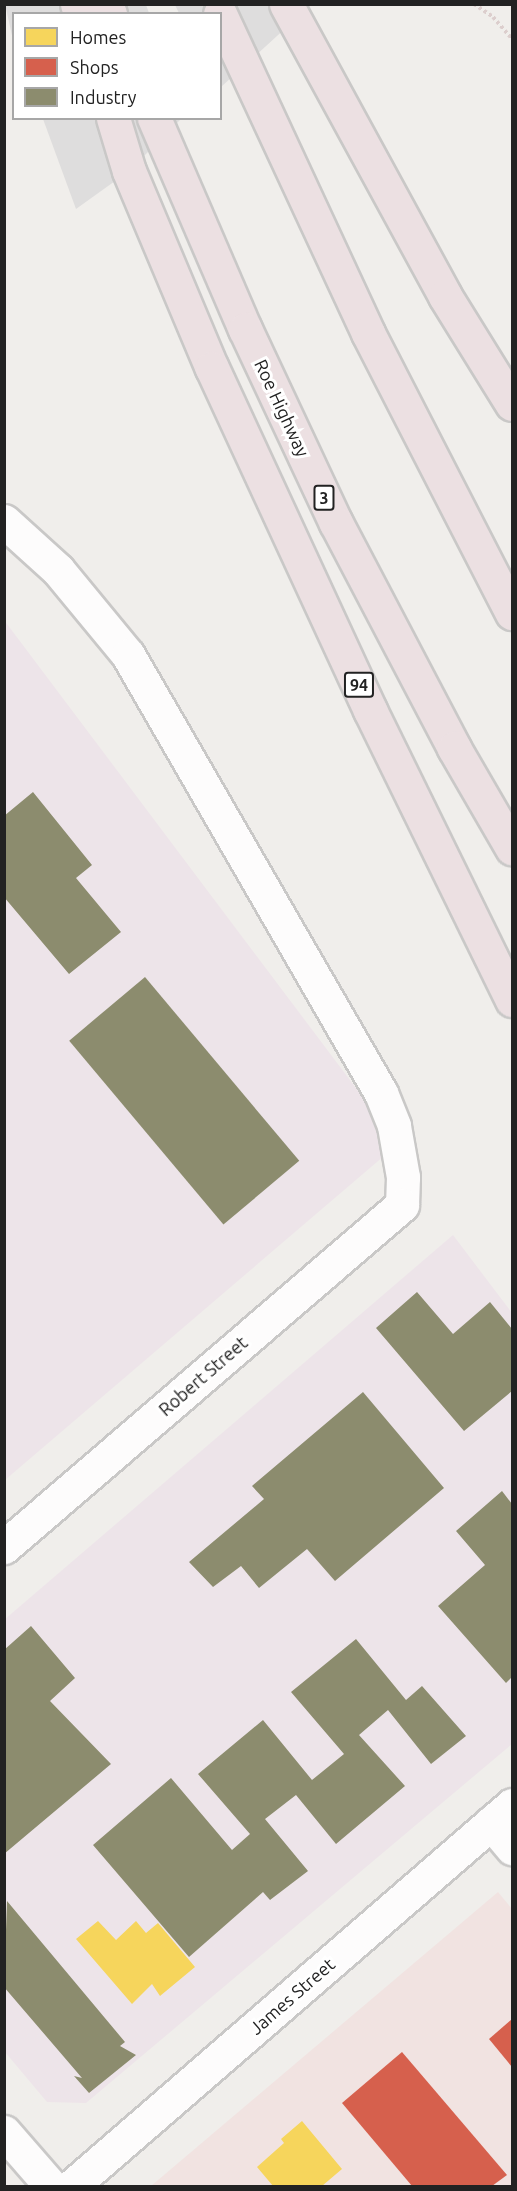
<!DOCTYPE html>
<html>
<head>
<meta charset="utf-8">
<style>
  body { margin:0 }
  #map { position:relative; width:517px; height:2191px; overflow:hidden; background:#f0eeeb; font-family:Ubuntu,sans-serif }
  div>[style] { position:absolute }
  .commercial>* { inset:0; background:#f1e3e1 }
  .industrial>* { inset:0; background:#ede4e9 }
  .pier>* { inset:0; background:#dedddd }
  .homes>* { inset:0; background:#f6d55c }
  .shops>* { inset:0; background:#d6604d }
  .industry>* { inset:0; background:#8c8c6e; transform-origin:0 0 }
  .path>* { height:4px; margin-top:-2px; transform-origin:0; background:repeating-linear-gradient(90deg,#dccecd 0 3px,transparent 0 6px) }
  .roads { filter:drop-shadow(2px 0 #c9c8c7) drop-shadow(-2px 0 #c9c8c7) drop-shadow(0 2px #c9c8c7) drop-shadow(0 -2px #c9c8c7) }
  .minor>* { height:33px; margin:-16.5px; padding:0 16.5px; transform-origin:16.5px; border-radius:16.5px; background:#fdfcfc }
  .highway>* { height:33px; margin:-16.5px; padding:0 16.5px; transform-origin:16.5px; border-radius:16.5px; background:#ece0e2 }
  span { translate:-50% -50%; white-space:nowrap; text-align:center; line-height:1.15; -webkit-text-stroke:6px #fff; paint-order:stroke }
  .shield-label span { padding:2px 4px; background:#fff; border:2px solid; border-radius:4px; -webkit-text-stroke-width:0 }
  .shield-label { font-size:16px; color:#222; font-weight:700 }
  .street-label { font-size:18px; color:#222 }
  .frame { position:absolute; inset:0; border:6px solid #222; pointer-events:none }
  .legend { position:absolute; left:12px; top:12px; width:210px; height:108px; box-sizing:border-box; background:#fff; border:2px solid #a7a7a7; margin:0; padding:8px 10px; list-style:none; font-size:18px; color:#222 }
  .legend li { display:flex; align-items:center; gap:12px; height:30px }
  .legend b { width:30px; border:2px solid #a7a7a7 }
</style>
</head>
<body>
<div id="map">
  <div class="commercial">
    <i style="clip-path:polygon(498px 1892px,512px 1909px,512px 2186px,151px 2186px)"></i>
  </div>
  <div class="industrial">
    <i style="clip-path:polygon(4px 620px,398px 1144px,5px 1480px,4px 1480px)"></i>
    <i style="clip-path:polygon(453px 1235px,512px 1313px,512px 1744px,86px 2103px,47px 2102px,5px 2052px,4px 1620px)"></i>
  </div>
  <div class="pier">
    <i style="clip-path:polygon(5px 4px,146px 5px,149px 13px,14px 14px,13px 40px)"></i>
    <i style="clip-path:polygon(312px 4px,221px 87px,220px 14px,179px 13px,175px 5px)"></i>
    <i style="clip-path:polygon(43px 119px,181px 119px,129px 171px,76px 209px)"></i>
  </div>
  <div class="homes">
    <i style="clip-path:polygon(98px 1921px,116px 1940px,136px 1921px,146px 1933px,158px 1923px,195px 1967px,160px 1996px,152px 1984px,132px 2004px,76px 1939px)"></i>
    <i style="clip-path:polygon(302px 2121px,342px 2169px,322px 2186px,273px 2186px,257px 2167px,284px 2143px,281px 2139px)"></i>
  </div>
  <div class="shops">
    <i style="clip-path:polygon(512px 2019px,512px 2067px,489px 2039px)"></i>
    <i style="clip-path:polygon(402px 2052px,507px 2175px,492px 2186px,412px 2186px,342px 2103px)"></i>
  </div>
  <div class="industry">
    <i style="clip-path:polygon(33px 792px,92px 865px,76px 878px,121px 932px,69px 974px,4px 897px,4px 816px)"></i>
    <i style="left:145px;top:977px;width:240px;height:99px;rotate:50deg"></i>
    <i style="clip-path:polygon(417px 1292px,453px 1334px,490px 1302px,512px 1329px,512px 1391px,464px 1431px,376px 1328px)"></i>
    <i style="clip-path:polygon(363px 1392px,444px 1488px,335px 1581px,307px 1549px,259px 1588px,241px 1566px,213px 1587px,189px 1562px,264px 1499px,252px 1486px)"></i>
    <i style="clip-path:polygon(502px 1491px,512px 1504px,512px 1677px,506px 1683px,438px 1606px,485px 1565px,456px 1531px)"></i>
    <i style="clip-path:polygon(31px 1626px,75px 1678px,50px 1701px,111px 1764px,4px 1854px,4px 1650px)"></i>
    <i style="clip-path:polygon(356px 1639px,406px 1700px,422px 1686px,466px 1736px,431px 1764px,388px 1710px,359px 1735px,405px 1786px,336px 1844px,296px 1795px,265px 1819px,308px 1871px,270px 1900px,263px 1892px,189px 1957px,93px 1845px,171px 1778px,232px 1850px,250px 1834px,198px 1774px,263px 1720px,312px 1780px,344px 1754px,291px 1692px)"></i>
    <i style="clip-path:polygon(7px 1901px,125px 2042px,120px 2046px,136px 2055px,89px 2093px,74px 2076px,82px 2078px,4px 1987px)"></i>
  </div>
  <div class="path">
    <i style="left:474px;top:4px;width:23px;rotate:34deg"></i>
    <i style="left:493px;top:17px;width:29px;rotate:49deg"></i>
  </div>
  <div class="roads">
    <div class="minor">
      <i style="left:4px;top:521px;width:73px;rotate:42.2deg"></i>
      <i style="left:58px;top:570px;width:110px;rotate:50.5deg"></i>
      <i style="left:128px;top:655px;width:506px;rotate:59.99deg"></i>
      <i style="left:381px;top:1093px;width:35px;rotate:68deg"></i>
      <i style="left:394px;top:1126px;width:52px;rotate:80deg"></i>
      <i style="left:403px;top:1177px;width:28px;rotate:92deg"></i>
      <i style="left:402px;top:1205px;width:525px;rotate:139.33deg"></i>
      <i style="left:491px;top:1823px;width:33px;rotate:50deg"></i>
      <i style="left:4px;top:2132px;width:72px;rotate:49deg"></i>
      <i style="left:72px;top:2186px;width:582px;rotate:-40.89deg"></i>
    </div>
    <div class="highway">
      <i style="left:77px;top:4px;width:10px;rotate:73deg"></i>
      <i style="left:106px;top:4px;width:11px;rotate:68deg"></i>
      <i style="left:286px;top:4px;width:332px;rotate:61.4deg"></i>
      <i style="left:445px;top:296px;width:127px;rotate:58.2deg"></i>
      <i style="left:220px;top:14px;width:352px;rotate:65.1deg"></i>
      <i style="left:368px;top:333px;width:315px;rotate:62.8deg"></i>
      <i style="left:113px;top:118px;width:55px;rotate:73.2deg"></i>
      <i style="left:129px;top:171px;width:214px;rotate:67.2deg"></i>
      <i style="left:212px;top:368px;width:377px;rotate:65.2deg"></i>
      <i style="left:370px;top:710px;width:323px;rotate:63.9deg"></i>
      <i style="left:154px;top:118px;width:230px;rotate:66.7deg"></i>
      <i style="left:245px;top:329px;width:214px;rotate:64.9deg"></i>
      <i style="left:336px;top:523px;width:254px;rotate:62.3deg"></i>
      <i style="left:454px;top:748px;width:116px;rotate:59.9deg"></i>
    </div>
  </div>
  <div class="shield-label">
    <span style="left:324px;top:498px">3</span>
    <span style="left:359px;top:685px">94</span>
  </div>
  <div class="street-label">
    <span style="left:282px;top:408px;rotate:65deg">Roe Highway</span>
    <span style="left:203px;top:1376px;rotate:-41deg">Robert Street</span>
    <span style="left:292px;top:1996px;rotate:-41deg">James Street</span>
  </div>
  <div class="frame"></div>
  <ul class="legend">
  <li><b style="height:16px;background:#f6d55c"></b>Homes</li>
  <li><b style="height:16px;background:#d6604d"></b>Shops</li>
  <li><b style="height:16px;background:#8c8c6e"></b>Industry</li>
  </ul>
</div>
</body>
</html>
